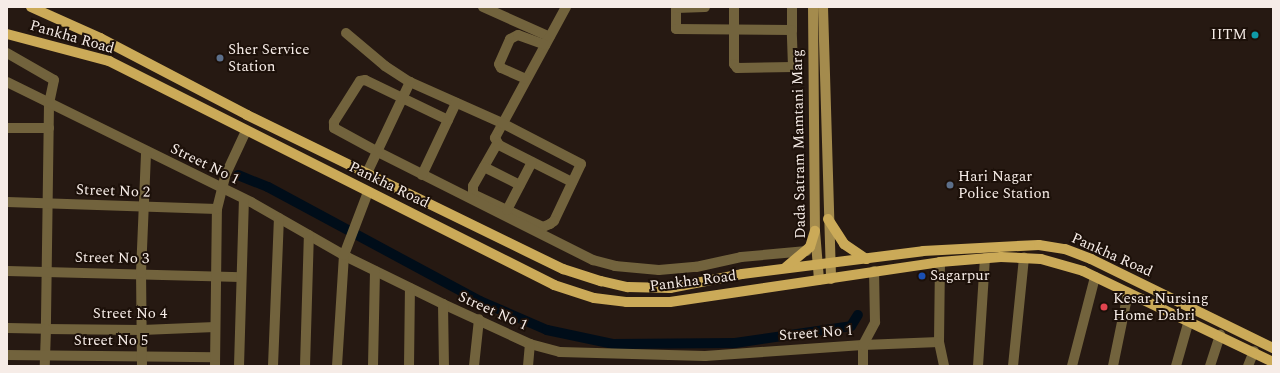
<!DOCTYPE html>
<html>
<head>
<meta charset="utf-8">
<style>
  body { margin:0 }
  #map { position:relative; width:1280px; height:373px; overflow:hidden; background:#261912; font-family:Spectral,serif }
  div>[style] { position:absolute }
  .canal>* { height:10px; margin:-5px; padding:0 5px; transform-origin:5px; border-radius:5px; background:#000d19 }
  .street>* { height:10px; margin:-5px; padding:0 5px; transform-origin:5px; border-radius:5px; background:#72633d }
  .secondary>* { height:10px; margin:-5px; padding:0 5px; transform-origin:5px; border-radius:5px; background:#a48b4d }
  .primary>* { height:10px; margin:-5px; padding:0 5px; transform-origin:5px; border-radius:5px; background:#cbaa58 }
  .dots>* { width:11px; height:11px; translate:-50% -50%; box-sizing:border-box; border:2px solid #1c1009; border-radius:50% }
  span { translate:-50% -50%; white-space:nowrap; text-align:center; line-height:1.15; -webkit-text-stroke:4px #1c1009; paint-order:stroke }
  .poi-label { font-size:15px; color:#f6ece7 }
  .right { translate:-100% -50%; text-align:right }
  .left { translate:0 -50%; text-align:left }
  .street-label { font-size:15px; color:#f6ece7 }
  .frame { position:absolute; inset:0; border:8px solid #f6ece7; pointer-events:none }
</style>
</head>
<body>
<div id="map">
  <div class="canal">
    <i style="left:238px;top:175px;width:32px;rotate:22deg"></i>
    <i style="left:268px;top:187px;width:241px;rotate:28.3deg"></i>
    <i style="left:480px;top:301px;width:73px;rotate:23.4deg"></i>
    <i style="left:547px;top:330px;width:67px;rotate:12deg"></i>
    <i style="left:613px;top:344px;width:122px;rotate:-0.5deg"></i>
    <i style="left:735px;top:343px;width:117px;rotate:-8.3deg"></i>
    <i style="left:851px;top:326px;width:13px;rotate:-58deg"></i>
  </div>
  <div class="street">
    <i style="left:483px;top:7px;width:73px;rotate:24.1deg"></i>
    <i style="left:566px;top:7px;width:149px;rotate:118.5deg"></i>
    <i style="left:495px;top:138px;width:8px;rotate:60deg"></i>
    <i style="left:499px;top:145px;width:82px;rotate:26.9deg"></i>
    <i style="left:676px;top:7px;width:22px;rotate:90deg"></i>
    <i style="left:676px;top:29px;width:116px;rotate:0.5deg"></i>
    <i style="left:792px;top:30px;width:23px;rotate:-90deg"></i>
    <i style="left:734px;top:7px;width:57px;rotate:90deg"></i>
    <i style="left:734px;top:64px;width:5px;rotate:53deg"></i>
    <i style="left:737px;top:68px;width:56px;rotate:-1deg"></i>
    <i style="left:793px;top:67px;width:37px;rotate:-92deg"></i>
    <i style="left:676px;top:8px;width:29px;rotate:-2deg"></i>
    <i style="left:346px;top:33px;width:51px;rotate:40.2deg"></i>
    <i style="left:385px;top:66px;width:30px;rotate:33deg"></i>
    <i style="left:410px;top:82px;width:101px;rotate:24deg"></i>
    <i style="left:502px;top:123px;width:89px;rotate:27.4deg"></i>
    <i style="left:581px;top:164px;width:63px;rotate:115.3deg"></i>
    <i style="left:554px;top:221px;width:5px;rotate:143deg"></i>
    <i style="left:550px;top:224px;width:8px;rotate:157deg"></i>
    <i style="left:543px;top:227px;width:77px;rotate:-154.8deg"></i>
    <i style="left:473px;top:194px;width:8px;rotate:-90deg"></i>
    <i style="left:473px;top:186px;width:48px;rotate:-60.3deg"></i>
    <i style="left:7px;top:53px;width:54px;rotate:29.9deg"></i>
    <i style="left:54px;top:80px;width:25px;rotate:102deg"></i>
    <i style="left:49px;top:104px;width:225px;rotate:90.8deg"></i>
    <i style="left:46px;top:329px;width:96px;rotate:0.6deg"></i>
    <i style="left:142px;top:330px;width:73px;rotate:-2.4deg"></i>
    <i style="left:526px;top:79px;width:27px;rotate:-156deg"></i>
    <i style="left:501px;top:68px;width:4px;rotate:-117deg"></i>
    <i style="left:499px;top:64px;width:27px;rotate:-66deg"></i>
    <i style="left:510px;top:39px;width:9px;rotate:-27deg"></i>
    <i style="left:518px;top:35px;width:29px;rotate:20deg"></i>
    <i style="left:7px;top:82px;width:272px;rotate:26.2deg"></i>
    <i style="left:251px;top:202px;width:111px;rotate:29.8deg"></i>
    <i style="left:347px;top:257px;width:107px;rotate:26.1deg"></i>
    <i style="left:443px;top:304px;width:96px;rotate:24.7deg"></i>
    <i style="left:530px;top:344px;width:31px;rotate:15deg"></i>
    <i style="left:560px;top:352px;width:145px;rotate:1.6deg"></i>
    <i style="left:705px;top:356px;width:158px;rotate:-4deg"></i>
    <i style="left:863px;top:345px;width:76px;rotate:-2.3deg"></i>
    <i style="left:939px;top:342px;width:80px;rotate:-89.3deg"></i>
    <i style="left:448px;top:120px;width:92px;rotate:-154.3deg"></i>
    <i style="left:365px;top:80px;width:5px;rotate:169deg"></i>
    <i style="left:360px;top:81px;width:49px;rotate:122.4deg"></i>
    <i style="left:334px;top:122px;width:6px;rotate:90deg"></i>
    <i style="left:334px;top:128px;width:50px;rotate:28.6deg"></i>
    <i style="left:378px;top:152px;width:241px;rotate:26.7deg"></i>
    <i style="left:593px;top:260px;width:23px;rotate:15deg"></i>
    <i style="left:615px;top:266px;width:44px;rotate:5.2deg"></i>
    <i style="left:659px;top:270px;width:37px;rotate:-5deg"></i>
    <i style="left:696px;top:267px;width:46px;rotate:-12.5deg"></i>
    <i style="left:741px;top:257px;width:66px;rotate:-5.2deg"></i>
    <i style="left:7px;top:128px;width:42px"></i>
    <i style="left:484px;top:167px;width:40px;rotate:26.6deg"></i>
    <i style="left:367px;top:173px;width:101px;rotate:-64.7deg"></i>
    <i style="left:422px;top:175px;width:80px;rotate:-64.7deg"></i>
    <i style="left:7px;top:202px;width:210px;rotate:1.9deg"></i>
    <i style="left:507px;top:210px;width:54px;rotate:-62.5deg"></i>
    <i style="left:7px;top:271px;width:234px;rotate:1.5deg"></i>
    <i style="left:443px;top:304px;width:62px;rotate:89.1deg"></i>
    <i style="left:7px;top:328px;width:39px;rotate:1deg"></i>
    <i style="left:46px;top:329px;width:37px;rotate:92deg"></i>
    <i style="left:939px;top:342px;width:25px;rotate:78deg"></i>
    <i style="left:7px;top:355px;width:208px;rotate:0.6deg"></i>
    <i style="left:142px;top:366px;width:93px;rotate:-90.6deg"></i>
    <i style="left:141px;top:273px;width:121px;rotate:-87.6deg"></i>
    <i style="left:215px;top:366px;width:157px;rotate:-89.3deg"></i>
    <i style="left:217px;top:209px;width:34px;rotate:-76deg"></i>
    <i style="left:225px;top:176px;width:50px;rotate:-65deg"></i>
    <i style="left:239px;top:366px;width:167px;rotate:-88.3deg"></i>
    <i style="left:273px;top:366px;width:148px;rotate:-87.7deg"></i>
    <i style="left:305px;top:366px;width:131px;rotate:-88.3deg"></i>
    <i style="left:337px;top:366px;width:111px;rotate:-86.4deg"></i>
    <i style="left:344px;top:255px;width:67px;rotate:-69.1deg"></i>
    <i style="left:373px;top:366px;width:95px;rotate:-88.8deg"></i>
    <i style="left:409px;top:366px;width:78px;rotate:-89.3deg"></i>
    <i style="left:474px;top:366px;width:47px;rotate:-83.9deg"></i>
    <i style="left:528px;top:366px;width:22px;rotate:-85deg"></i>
    <i style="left:863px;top:366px;width:21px;rotate:-90deg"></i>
    <i style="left:863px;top:345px;width:26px;rotate:-62deg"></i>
    <i style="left:875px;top:322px;width:51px;rotate:-91.1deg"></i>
    <i style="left:978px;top:366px;width:108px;rotate:-86.3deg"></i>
    <i style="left:1013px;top:366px;width:109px;rotate:-84.2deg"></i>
    <i style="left:1072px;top:366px;width:92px;rotate:-75.5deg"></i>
    <i style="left:1113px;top:366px;width:75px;rotate:-78.4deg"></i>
    <i style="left:1176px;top:366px;width:48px;rotate:-74.2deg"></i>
    <i style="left:1210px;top:366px;width:33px;rotate:-72deg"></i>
    <i style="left:1248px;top:366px;width:16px;rotate:-68deg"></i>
  </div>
  <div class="secondary">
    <i style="left:813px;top:7px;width:224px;rotate:89.5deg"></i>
    <i style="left:815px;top:231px;width:49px;rotate:85.3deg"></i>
    <i style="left:823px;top:7px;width:272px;rotate:88.3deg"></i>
  </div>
  <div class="primary">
    <i style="left:31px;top:7px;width:76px;rotate:24.2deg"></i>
    <i style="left:100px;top:38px;width:166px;rotate:27.6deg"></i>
    <i style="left:247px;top:115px;width:352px;rotate:26deg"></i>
    <i style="left:563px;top:269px;width:40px;rotate:18deg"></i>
    <i style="left:601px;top:281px;width:28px;rotate:13deg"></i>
    <i style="left:628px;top:287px;width:42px;rotate:1.4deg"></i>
    <i style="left:670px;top:288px;width:73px;rotate:-11deg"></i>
    <i style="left:742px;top:274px;width:182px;rotate:-7.2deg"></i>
    <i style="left:923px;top:251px;width:116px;rotate:-3deg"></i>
    <i style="left:1039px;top:245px;width:26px;rotate:9deg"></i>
    <i style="left:1065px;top:249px;width:28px;rotate:21deg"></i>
    <i style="left:1091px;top:259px;width:203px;rotate:26.1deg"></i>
    <i style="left:7px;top:34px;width:106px;rotate:14.8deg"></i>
    <i style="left:109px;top:61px;width:498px;rotate:26.7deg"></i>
    <i style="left:554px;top:285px;width:42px;rotate:18deg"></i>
    <i style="left:594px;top:298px;width:32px;rotate:7deg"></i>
    <i style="left:626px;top:302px;width:44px"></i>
    <i style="left:670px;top:302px;width:273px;rotate:-8.4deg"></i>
    <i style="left:940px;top:262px;width:61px;rotate:-4.7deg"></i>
    <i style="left:1001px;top:257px;width:40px;rotate:2.9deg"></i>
    <i style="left:1041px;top:259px;width:44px;rotate:15.9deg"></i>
    <i style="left:1083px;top:271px;width:211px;rotate:25.6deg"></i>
    <i style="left:828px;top:219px;width:30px;rotate:57deg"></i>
    <i style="left:844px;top:244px;width:27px;rotate:34deg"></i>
    <i style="left:786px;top:267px;width:31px;rotate:-40deg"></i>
    <i style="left:810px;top:247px;width:17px;rotate:-73deg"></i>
  </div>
  <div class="dots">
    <i style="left:1255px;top:35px;background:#0f9aa8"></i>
    <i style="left:220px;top:58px;background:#5c6f8a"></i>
    <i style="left:950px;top:185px;background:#5c6f8a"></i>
    <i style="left:922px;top:276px;background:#1a4fb4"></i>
    <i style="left:1104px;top:307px;background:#e0444e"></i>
  </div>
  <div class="poi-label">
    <span class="right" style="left:1247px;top:35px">IITM</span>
    <span class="left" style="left:228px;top:58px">Sher Service<br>Station</span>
    <span class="left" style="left:958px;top:185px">Hari Nagar<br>Police Station</span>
    <span class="left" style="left:930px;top:276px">Sagarpur</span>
    <span class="left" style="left:1113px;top:307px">Kesar Nursing<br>Home Dabri</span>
  </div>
  <div class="street-label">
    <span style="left:72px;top:37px;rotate:16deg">Pankha Road</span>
    <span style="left:799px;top:144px;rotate:-91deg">Dada Satram Mamtani Marg</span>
    <span style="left:205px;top:164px;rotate:26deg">Street No 1</span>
    <span style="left:389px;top:185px;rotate:26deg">Pankha Road</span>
    <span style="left:113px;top:191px;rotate:2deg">Street No 2</span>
    <span style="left:1112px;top:255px;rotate:24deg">Pankha Road</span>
    <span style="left:112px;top:258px;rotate:1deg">Street No 3</span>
    <span style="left:693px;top:281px;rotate:-7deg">Pankha Road</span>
    <span style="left:493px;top:311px;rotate:24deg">Street No 1</span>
    <span style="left:130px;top:314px">Street No 4</span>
    <span style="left:816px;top:333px;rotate:-4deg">Street No 1</span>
    <span style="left:111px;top:341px">Street No 5</span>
  </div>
  <div class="frame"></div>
</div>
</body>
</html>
